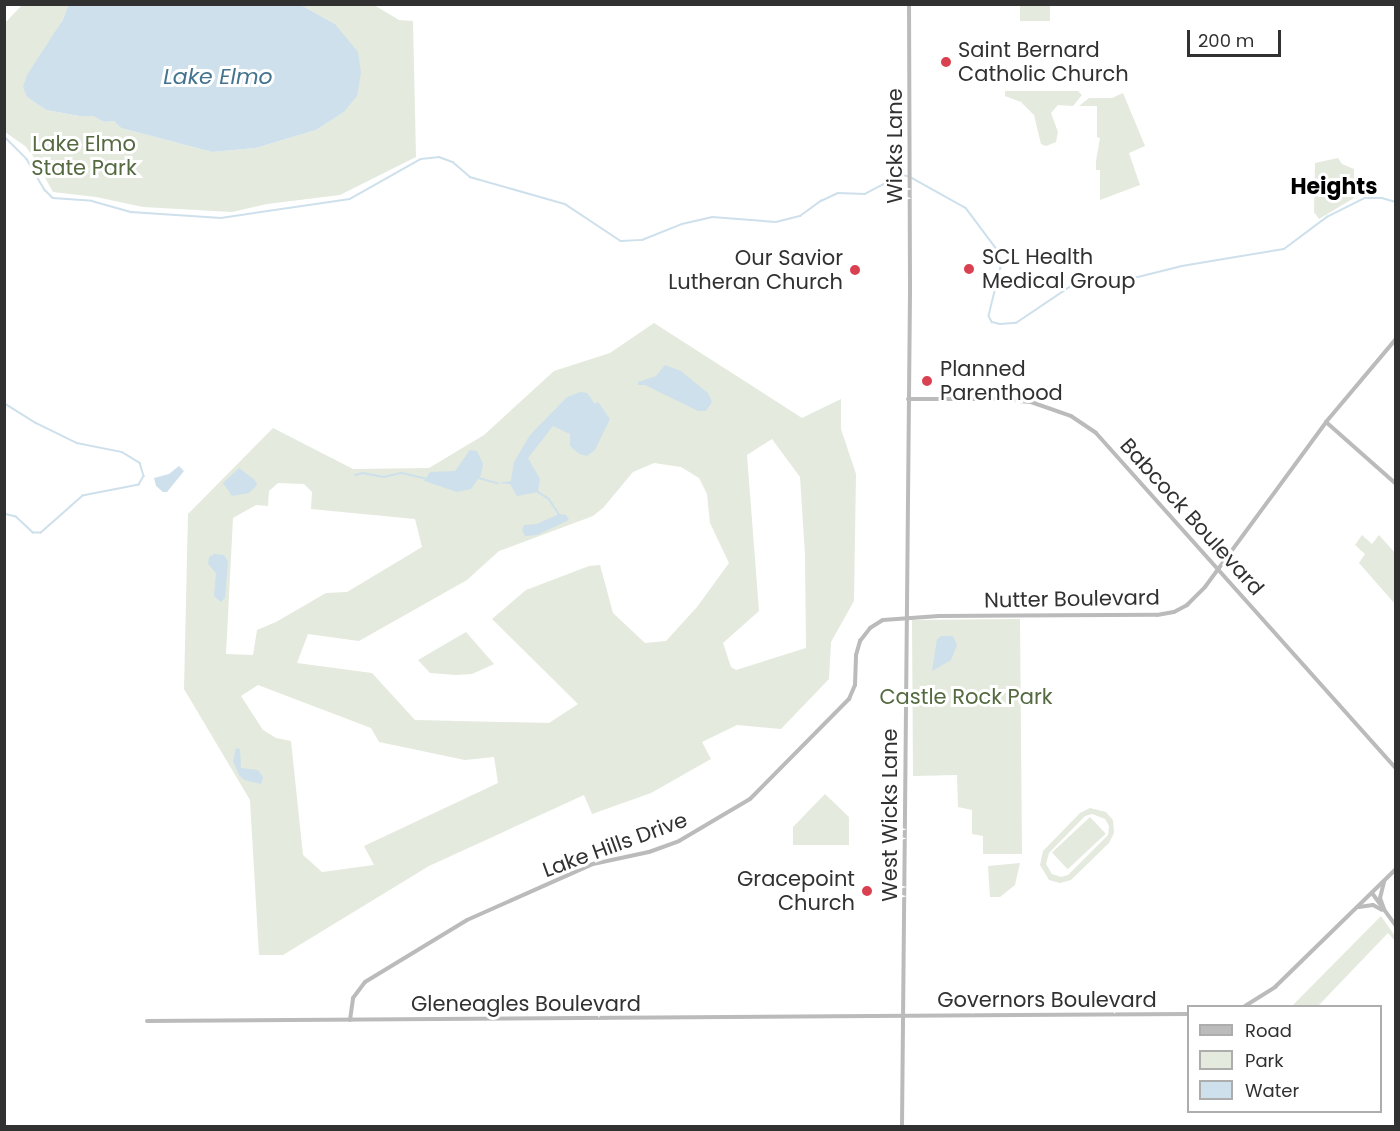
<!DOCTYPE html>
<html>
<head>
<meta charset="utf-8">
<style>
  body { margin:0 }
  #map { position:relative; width:1400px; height:1131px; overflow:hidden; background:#fff; font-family:Poppins,sans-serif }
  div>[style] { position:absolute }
  .green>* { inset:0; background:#e4eadd; transform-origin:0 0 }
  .water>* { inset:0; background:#cee0eb }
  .stream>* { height:1.5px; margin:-0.75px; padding:0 0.75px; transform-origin:0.75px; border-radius:0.75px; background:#cee0eb }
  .secondary>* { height:4px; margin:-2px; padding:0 2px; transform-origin:2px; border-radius:2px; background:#bbb }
  .dots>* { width:16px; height:16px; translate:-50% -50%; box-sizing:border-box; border:3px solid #fff; border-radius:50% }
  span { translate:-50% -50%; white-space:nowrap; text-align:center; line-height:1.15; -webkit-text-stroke:6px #fff; paint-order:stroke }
  .poi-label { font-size:21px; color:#313131 }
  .left { translate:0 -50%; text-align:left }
  .right { translate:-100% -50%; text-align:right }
  .park-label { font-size:21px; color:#556a41 }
  .street-label { font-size:21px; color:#313131 }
  .water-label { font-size:22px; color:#44738e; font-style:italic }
  .neighbourhood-label { font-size:22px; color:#000; font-weight:700 }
  .frame { position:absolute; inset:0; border:6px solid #313131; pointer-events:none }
  .legend { position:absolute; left:1187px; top:1005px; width:195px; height:108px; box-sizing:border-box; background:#fff; border:2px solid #adadad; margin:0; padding:8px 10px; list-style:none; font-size:18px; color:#313131 }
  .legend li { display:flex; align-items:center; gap:12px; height:30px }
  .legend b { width:30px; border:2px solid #adadad }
  .scale { position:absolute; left:1187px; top:30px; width:94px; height:27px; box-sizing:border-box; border:3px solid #313131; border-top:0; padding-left:8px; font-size:18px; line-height:21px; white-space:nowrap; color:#313131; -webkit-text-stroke:4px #fff; paint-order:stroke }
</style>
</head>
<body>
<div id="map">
  <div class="green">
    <i style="clip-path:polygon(22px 5px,69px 5px,27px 97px,46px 110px,79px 116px,93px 116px,104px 122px,114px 121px,121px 128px,212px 152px,256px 148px,316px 130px,344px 112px,335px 24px,301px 5px,374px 5px,399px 20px,413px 21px,416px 157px,340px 195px,267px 204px,232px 212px,143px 207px,96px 197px,53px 192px,33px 156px,25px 146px,5px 132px,4px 24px)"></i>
    <i style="left:1020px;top:5px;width:30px;height:16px"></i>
    <i style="clip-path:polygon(1005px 91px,1078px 91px,1082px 95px,1073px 106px,1058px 105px,1051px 113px,1058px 132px,1056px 142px,1046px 146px,1041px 144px,1034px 115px,1021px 102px,1005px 96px)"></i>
    <i style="clip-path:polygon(1123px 93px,1145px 146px,1129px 153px,1140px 185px,1100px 200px,1100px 170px,1096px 170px,1096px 161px,1100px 138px,1097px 137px,1097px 106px,1079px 106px,1089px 98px,1112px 98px)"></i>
    <i style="clip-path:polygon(1338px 158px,1342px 164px,1354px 169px,1354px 198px,1319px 219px,1314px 212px,1315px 163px)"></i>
    <i style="clip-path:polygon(evenodd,654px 323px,802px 418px,841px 399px,841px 429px,856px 474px,854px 601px,831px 642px,829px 679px,781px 729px,737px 725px,702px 742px,711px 759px,651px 793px,592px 814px,584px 795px,429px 866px,283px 955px,259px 955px,250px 800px,184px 689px,188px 514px,273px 428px,353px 469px,429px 468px,484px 435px,554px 371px,610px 353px,654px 323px,772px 439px,800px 477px,805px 555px,806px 648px,736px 670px,731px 667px,723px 643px,759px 611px,747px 455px,772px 439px,654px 323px,654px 463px,681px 467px,699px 478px,707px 494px,710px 523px,729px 563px,697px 607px,666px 641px,645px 643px,613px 613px,600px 565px,589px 566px,526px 590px,492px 619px,578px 704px,549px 723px,415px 720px,372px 673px,297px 663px,308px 634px,359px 641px,467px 580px,499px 551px,593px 516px,603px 508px,633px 472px,654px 463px,654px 323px,278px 483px,304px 484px,312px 492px,311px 509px,415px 519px,422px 547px,347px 592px,326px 593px,276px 622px,257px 630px,253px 655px,226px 654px,233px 518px,256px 505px,268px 506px,269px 491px,278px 483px,654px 323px,258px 685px,371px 728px,379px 742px,465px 760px,494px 757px,498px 783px,364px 846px,374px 865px,322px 872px,303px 855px,291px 741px,276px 738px,263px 730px,241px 696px,258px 685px)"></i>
    <i style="clip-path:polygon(1362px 535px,1372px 544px,1379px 535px,1395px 553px,1395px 604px,1359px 563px,1365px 554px,1355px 545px)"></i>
    <i style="clip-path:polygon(1020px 619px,1022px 854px,983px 854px,983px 836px,972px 834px,972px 810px,958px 807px,957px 775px,913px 776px,912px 620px)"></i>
    <i style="clip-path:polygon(466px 632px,494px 664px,472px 674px,456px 675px,430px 673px,418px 660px)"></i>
    <i style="clip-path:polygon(825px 794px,849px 817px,849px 845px,793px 845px,793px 827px)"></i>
    <i style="clip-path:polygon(evenodd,1090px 808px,1106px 812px,1113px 820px,1114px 833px,1109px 843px,1071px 880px,1060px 883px,1049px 880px,1040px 865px,1043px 851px,1080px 813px,1090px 808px,1092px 814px,1105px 819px,1109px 826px,1108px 835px,1068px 875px,1061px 877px,1052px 874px,1046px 864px,1049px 853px,1085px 816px,1092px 814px)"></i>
    <i style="left:1090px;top:817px;width:23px;height:52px;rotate:47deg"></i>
    <i style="clip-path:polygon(1020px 863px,1015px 885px,1000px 897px,990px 897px,988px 866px)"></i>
    <i style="clip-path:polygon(1381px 916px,1395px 936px,1395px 941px,1388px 933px,1318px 1006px,1292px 1006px)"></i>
  </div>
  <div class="water">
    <i style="clip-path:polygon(69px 4px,301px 5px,335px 24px,358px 52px,361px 73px,357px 96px,344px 112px,316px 130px,256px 148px,212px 152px,121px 128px,114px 121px,104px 122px,93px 116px,79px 116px,46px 110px,27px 97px,23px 87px,27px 75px,62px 21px)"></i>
    <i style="clip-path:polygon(665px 365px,681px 371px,708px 393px,712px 402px,706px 411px,698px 411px,645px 385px,638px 385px,638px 382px,656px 376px)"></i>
    <i style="clip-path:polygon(580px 392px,587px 393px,595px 404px,598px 402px,610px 419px,595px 450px,587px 456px,579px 454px,570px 446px,570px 434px,553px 426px,528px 458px,540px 479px,538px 492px,517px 496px,510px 484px,497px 483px,511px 481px,514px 462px,530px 435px,567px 397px)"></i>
    <i style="clip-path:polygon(470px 450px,477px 451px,483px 464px,481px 475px,471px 489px,457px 492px,424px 481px,430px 472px,455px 471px)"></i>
    <i style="clip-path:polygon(179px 466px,184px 471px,167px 492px,163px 492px,156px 486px,154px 478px,169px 474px)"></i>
    <i style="clip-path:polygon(239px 468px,255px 480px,257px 485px,249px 493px,232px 496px,223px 483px)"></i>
    <i style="clip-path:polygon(559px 514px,566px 515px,569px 520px,537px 535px,525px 536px,522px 530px,524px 525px,537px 524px)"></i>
    <i style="clip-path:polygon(214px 554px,224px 555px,228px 562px,225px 598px,221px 602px,214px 596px,216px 573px,208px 564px,209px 557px)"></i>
    <i style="clip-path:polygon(941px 636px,953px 636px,957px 645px,951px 660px,932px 671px,937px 639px)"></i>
    <i style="clip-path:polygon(236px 748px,240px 749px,241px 768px,258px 770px,263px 777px,261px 784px,244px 780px,239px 775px,233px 761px)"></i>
  </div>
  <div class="stream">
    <i style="left:4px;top:136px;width:33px;rotate:45deg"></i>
    <i style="left:27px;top:159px;width:36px;rotate:60deg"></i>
    <i style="left:45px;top:190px;width:11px;rotate:45deg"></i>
    <i style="left:53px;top:198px;width:39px;rotate:4deg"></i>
    <i style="left:92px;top:201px;width:41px;rotate:15.8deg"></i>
    <i style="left:131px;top:212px;width:90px;rotate:3.8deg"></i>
    <i style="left:221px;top:218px;width:130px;rotate:-8.4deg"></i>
    <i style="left:350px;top:199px;width:81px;rotate:-29.4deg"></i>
    <i style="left:421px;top:159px;width:18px;rotate:-6deg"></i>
    <i style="left:439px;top:157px;width:15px;rotate:20deg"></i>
    <i style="left:453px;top:162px;width:23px;rotate:41deg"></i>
    <i style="left:470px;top:177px;width:99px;rotate:15.9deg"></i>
    <i style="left:565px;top:204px;width:67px;rotate:33.5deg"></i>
    <i style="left:621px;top:241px;width:21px;rotate:-3deg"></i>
    <i style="left:642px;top:240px;width:43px;rotate:-21.8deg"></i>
    <i style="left:682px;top:224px;width:31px;rotate:-13deg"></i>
    <i style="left:712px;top:217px;width:64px;rotate:4.5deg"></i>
    <i style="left:776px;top:222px;width:25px;rotate:-14deg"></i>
    <i style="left:800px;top:216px;width:26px;rotate:-36deg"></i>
    <i style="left:821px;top:201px;width:19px;rotate:-25deg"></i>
    <i style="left:838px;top:193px;width:27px;rotate:2deg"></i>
    <i style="left:865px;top:194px;width:41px;rotate:-27.8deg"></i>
    <i style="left:901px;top:175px;width:6px;rotate:9deg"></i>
    <i style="left:912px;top:178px;width:62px;rotate:29.1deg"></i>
    <i style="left:966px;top:208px;width:55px;rotate:53.1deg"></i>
    <i style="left:999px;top:252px;width:15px;rotate:82deg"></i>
    <i style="left:1001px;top:267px;width:50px;rotate:103.8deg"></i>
    <i style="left:989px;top:316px;width:7px;rotate:63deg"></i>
    <i style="left:992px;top:322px;width:8px;rotate:14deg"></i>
    <i style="left:1000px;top:324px;width:16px;rotate:-4deg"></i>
    <i style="left:1016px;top:323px;width:66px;rotate:-33.9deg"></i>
    <i style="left:1071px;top:286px;width:21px;rotate:-25deg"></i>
    <i style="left:1090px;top:277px;width:48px"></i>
    <i style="left:1138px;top:277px;width:45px;rotate:-14deg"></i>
    <i style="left:1182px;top:266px;width:103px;rotate:-9.5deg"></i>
    <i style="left:1284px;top:249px;width:54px;rotate:-36.7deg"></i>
    <i style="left:1327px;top:217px;width:42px;rotate:-26.6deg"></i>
    <i style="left:1365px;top:198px;width:17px"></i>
    <i style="left:1382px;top:198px;width:15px;rotate:16deg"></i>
    <i style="left:4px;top:403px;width:38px;rotate:32deg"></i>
    <i style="left:36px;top:423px;width:46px;rotate:26deg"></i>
    <i style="left:77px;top:443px;width:46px;rotate:11.3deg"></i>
    <i style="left:122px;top:452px;width:21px;rotate:31deg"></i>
    <i style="left:140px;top:463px;width:14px;rotate:73deg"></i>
    <i style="left:144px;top:476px;width:10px;rotate:119deg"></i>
    <i style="left:139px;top:485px;width:57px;rotate:168.9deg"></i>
    <i style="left:83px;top:496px;width:56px;rotate:138.6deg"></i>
    <i style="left:41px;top:533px;width:8px;rotate:180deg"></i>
    <i style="left:33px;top:533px;width:23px;rotate:-137deg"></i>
    <i style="left:16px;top:517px;width:12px;rotate:-166deg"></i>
    <i style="left:355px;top:475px;width:8px;rotate:-14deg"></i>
    <i style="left:363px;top:473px;width:21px;rotate:11deg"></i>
    <i style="left:384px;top:477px;width:18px;rotate:-13deg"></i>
    <i style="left:402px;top:473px;width:23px;rotate:13deg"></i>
    <i style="left:479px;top:478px;width:19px;rotate:16deg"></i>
    <i style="left:538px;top:492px;width:13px;rotate:32deg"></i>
    <i style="left:549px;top:499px;width:18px;rotate:56deg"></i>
  </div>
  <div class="secondary">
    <i style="left:908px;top:399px;width:89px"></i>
    <i style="left:997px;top:399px;width:34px;rotate:5deg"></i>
    <i style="left:1031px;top:402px;width:42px;rotate:19.3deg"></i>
    <i style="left:1071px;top:416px;width:30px;rotate:34deg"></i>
    <i style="left:1096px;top:433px;width:450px;rotate:48.2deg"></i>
    <i style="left:1326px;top:422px;width:94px;rotate:41.5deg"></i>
    <i style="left:1384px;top:882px;width:16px;rotate:104deg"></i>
    <i style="left:1380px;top:898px;width:12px;rotate:70deg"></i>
    <i style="left:1372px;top:893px;width:41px;rotate:54deg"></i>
    <i style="left:1359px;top:907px;width:14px;rotate:-8deg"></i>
    <i style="left:1373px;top:905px;width:10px;rotate:29deg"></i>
    <i style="left:1245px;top:1006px;width:36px;rotate:-32deg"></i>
    <i style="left:1275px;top:987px;width:169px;rotate:-44.3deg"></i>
    <i style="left:350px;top:1020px;width:22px;rotate:-82deg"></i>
    <i style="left:353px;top:998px;width:20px;rotate:-53deg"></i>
    <i style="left:365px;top:982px;width:119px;rotate:-31.3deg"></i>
    <i style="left:467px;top:920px;width:138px;rotate:-24deg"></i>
    <i style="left:593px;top:864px;width:57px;rotate:-12.1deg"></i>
    <i style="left:649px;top:852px;width:32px;rotate:-20deg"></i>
    <i style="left:679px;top:841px;width:82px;rotate:-30.6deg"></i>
    <i style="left:750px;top:799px;width:141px;rotate:-45.3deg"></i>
    <i style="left:849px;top:699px;width:15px;rotate:-67deg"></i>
    <i style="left:855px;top:685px;width:30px;rotate:-88deg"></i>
    <i style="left:856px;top:655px;width:15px;rotate:-74deg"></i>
    <i style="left:860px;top:641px;width:16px;rotate:-52deg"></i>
    <i style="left:870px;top:628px;width:15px;rotate:-32deg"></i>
    <i style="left:883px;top:620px;width:56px;rotate:-4.1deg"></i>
    <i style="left:939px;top:616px;width:218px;rotate:-0.3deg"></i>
    <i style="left:1157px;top:615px;width:17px;rotate:-10deg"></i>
    <i style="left:1174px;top:612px;width:15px;rotate:-28deg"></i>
    <i style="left:1187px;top:605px;width:25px;rotate:-45deg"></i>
    <i style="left:1205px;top:587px;width:205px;rotate:-53.7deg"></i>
    <i style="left:1326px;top:422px;width:109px;rotate:-49.9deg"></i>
    <i style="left:147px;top:1021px;width:1041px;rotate:-0.39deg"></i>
    <i style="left:902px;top:1126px;width:838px;rotate:-89.45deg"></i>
    <i style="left:910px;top:288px;width:284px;rotate:-90.2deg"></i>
  </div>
  <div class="dots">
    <i style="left:946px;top:62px;background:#da4150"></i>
    <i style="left:969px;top:269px;background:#da4150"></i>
    <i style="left:855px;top:270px;background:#da4150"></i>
    <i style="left:927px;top:381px;background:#da4150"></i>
    <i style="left:867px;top:891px;background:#da4150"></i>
  </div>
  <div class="poi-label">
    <span class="left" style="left:958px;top:62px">Saint Bernard<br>Catholic Church</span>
    <span class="left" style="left:982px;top:269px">SCL Health<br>Medical Group</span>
    <span class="right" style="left:843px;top:270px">Our Savior<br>Lutheran Church</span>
    <span class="left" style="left:940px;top:381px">Planned<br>Parenthood</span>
    <span class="right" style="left:855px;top:891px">Gracepoint<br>Church</span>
  </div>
  <div class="park-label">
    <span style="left:84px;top:156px">Lake Elmo<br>State Park</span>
    <span style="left:966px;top:697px">Castle Rock Park</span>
  </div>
  <div class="street-label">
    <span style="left:895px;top:146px;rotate:-90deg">Wicks Lane</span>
    <span style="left:1192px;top:517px;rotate:48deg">Babcock Boulevard</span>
    <span style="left:1072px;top:599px;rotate:-1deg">Nutter Boulevard</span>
    <span style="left:890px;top:815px;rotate:-90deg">West Wicks Lane</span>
    <span style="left:615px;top:845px;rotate:-20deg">Lake Hills Drive</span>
    <span style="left:1047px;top:1000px">Governors Boulevard</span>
    <span style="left:526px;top:1004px">Gleneagles Boulevard</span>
  </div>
  <div class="water-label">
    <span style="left:218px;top:77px">Lake Elmo</span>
  </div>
  <div class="neighbourhood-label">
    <span style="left:1334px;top:187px">Heights</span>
  </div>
  <div class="frame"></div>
  <ul class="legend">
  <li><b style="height:8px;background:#bbb"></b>Road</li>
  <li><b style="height:16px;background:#e4eadd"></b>Park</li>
  <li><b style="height:16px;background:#cee0eb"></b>Water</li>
  </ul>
  <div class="scale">200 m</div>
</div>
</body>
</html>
